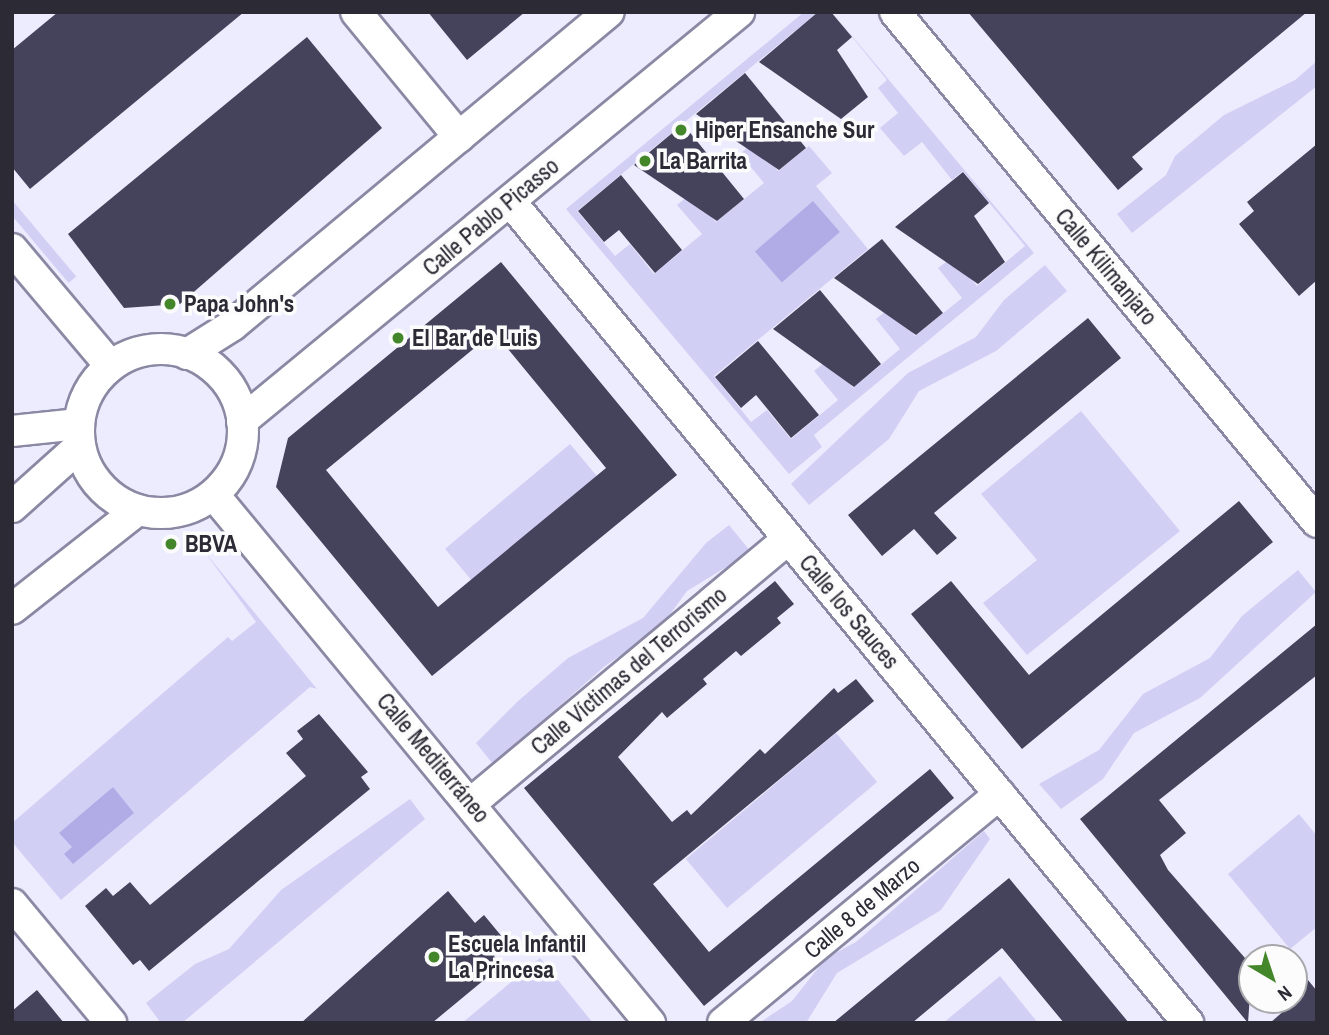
<!DOCTYPE html>
<html>
<head>
<meta charset="utf-8">
<style>
  body { margin:0 }
  #map { position:relative; width:1329px; height:1035px; overflow:hidden; background:#edecfe; font-family:"Archivo Narrow",sans-serif }
  div>[style] { position:absolute }
  .green>* { inset:0; background:#d2cff5; transform-origin:0 0 }
  .water>* { inset:0; background:#b1ace6; transform-origin:0 0 }
  .building>* { inset:0; background:#45435b }
  .roads { filter:drop-shadow(2px 0 #8a88a3) drop-shadow(-2px 0 #8a88a3) drop-shadow(0 2px #8a88a3) drop-shadow(0 -2px #8a88a3) }
  .minor>* { height:30px; margin:-15px; padding:0 15px; transform-origin:15px; border-radius:15px; background:#fff }
  .minor>.ring { margin:-15px; padding:0; box-sizing:content-box; background:none; border:30px solid #fff; border-radius:50% }
  .dots>* { width:19px; height:19px; translate:-50% -50%; box-sizing:border-box; border:4px solid #fcfcfc; border-radius:50% }
  span { translate:-50% -50%; white-space:nowrap; text-align:center; line-height:1.15; -webkit-text-stroke:7px #fcfcfc; paint-order:stroke }
  .poi-label { font-size:23px; color:#2b2a35; font-weight:700 }
  .left { translate:0 -50%; text-align:left }
  .street-label { font-size:23px; color:#2b2a35 }
  .frame { position:absolute; inset:0; border:14px solid #2b2a35; pointer-events:none }
  .north { position:absolute; left:1238px; top:944px; width:70px; height:70px; box-sizing:border-box; background:#fcfcfc; border:2px solid #a8a8ac; border-radius:50%; rotate:141deg; font-size:19px; font-weight:700; line-height:28px; text-align:center; color:#2b2a35 }
  .north::after { content:''; display:block; margin:auto; width:24px; height:32px; background:#44872a; clip-path:polygon(50% 0,100% 100%,50% 72%,0 100%) }
</style>
</head>
<body>
<div id="map">
  <div class="green">
    <i style="clip-path:polygon(804px 12px,818px 12px,577px 211px,615px 256px,630px 244px,654px 274px,702px 234px,677px 205px,692px 193px,716px 222px,764px 183px,740px 154px,754px 142px,778px 171px,809px 146px,832px 173px,816px 186px,868px 249px,714px 376px,751px 422px,767px 410px,791px 439px,838px 400px,814px 371px,829px 359px,853px 388px,900px 349px,876px 319px,891px 307px,915px 336px,962px 298px,938px 268px,953px 257px,977px 286px,1025px 246px,963px 171px,952px 180px,922px 142px,904px 156px,880px 128px,898px 113px,878px 88px,887px 80px,832px 12px,1034px 253px,814px 435px,822px 447px,789px 474px,566px 209px)"></i>
    <i style="clip-path:polygon(1317px 61px,1317px 86px,1132px 233px,1117px 214px,1166px 175px,1175px 156px,1224px 115px,1295px 80px)"></i>
    <i style="left:12px;top:200px;width:100px;height:10px;rotate:50deg"></i>
    <i style="clip-path:polygon(1045px 265px,1067px 291px,996px 351px,919px 391px,889px 439px,809px 505px,791px 484px,908px 373px,976px 337px,1004px 300px)"></i>
    <i style="clip-path:polygon(1081px 411px,1180px 531px,1027px 655px,983px 603px,1037px 560px,981px 494px)"></i>
    <i style="left:570px;top:444px;width:42px;height:163px;rotate:50deg"></i>
    <i style="clip-path:polygon(729px 525px,751px 552px,687px 591px,660px 628px,605px 666px,493px 764px,476px 743px,517px 702px,568px 658px,643px 618px,706px 543px)"></i>
    <i style="clip-path:polygon(204px 551px,317px 689px,310px 687px,61px 900px,12px 842px,12px 823px,228px 637px,232px 641px,256px 622px)"></i>
    <i style="clip-path:polygon(1298px 570px,1316px 592px,1200px 698px,1134px 733px,1103px 779px,1061px 809px,1039px 784px,1099px 750px,1143px 694px,1210px 658px,1242px 616px)"></i>
    <i style="left:836px;top:733px;width:64px;height:196px;rotate:50deg"></i>
    <i style="clip-path:polygon(410px 799px,425px 819px,182px 1023px,161px 1023px,146px 1003px,195px 964px,229px 949px,281px 890px)"></i>
    <i style="clip-path:polygon(1299px 814px,1317px 836px,1317px 927px,1290px 949px,1228px 874px)"></i>
    <i style="clip-path:polygon(984px 831px,990px 839px,941px 910px,837px 973px,806px 1023px,759px 1023px,792px 1001px,826px 958px,856px 942px)"></i>
    <i style="clip-path:polygon(540px 958px,593px 1023px,462px 1023px)"></i>
    <i style="clip-path:polygon(1000px 976px,1038px 1023px,943px 1023px)"></i>
  </div>
  <div class="water">
    <i style="left:813px;top:201px;width:41px;height:77px;rotate:49deg"></i>
    <i style="clip-path:polygon(113px 787px,134px 813px,73px 864px,64px 854px,72px 847px,59px 833px)"></i>
  </div>
  <div class="building">
    <i style="clip-path:polygon(58px 12px,244px 12px,30px 189px,12px 167px,12px 50px)"></i>
    <i style="clip-path:polygon(428px 12px,525px 12px,467px 60px)"></i>
    <i style="clip-path:polygon(818px 12px,831px 12px,852px 37px,837px 50px,868px 97px,841px 119px,759px 62px)"></i>
    <i style="clip-path:polygon(968px 12px,1307px 12px,1132px 157px,1143px 169px,1118px 190px)"></i>
    <i style="clip-path:polygon(307px 37px,382px 128px,180px 304px,124px 308px,68px 234px)"></i>
    <i style="clip-path:polygon(745px 73px,806px 148px,779px 170px,696px 114px)"></i>
    <i style="clip-path:polygon(683px 124px,744px 199px,717px 221px,634px 165px)"></i>
    <i style="clip-path:polygon(1317px 144px,1317px 280px,1299px 296px,1239px 224px,1254px 211px,1247px 202px)"></i>
    <i style="clip-path:polygon(963px 172px,989px 203px,974px 216px,1005px 262px,978px 284px,895px 227px)"></i>
    <i style="clip-path:polygon(621px 175px,682px 250px,655px 273px,619px 230px,604px 242px,578px 211px)"></i>
    <i style="clip-path:polygon(882px 239px,943px 313px,916px 335px,834px 278px)"></i>
    <i style="clip-path:polygon(evenodd,501px 262px,677px 475px,432px 676px,276px 487px,288px 438px,501px 262px,494px 332px,606px 468px,438px 607px,326px 470px,494px 332px)"></i>
    <i style="clip-path:polygon(820px 290px,881px 364px,854px 387px,773px 329px)"></i>
    <i style="clip-path:polygon(1088px 318px,1121px 358px,934px 513px,957px 538px,937px 555px,914px 529px,882px 556px,848px 515px)"></i>
    <i style="clip-path:polygon(758px 341px,819px 415px,791px 438px,756px 395px,741px 408px,715px 377px)"></i>
    <i style="clip-path:polygon(1239px 501px,1273px 542px,1022px 749px,911px 614px,951px 581px,1029px 675px)"></i>
    <i style="clip-path:polygon(775px 581px,794px 604px,777px 618px,781px 623px,741px 656px,736px 651px,703px 679px,707px 684px,667px 718px,662px 712px,618px 757px,672px 822px,687px 810px,691px 815px,760px 749px,765px 754px,834px 688px,838px 693px,856px 679px,874px 701px,653px 884px,709px 952px,930px 769px,954px 798px,704px 1006px,524px 788px)"></i>
    <i style="clip-path:polygon(1317px 624px,1317px 675px,1159px 800px,1186px 833px,1160px 855px,1168px 870px,1252px 966px,1248px 1023px,1080px 819px)"></i>
    <i style="clip-path:polygon(319px 714px,368px 772px,361px 777px,370px 789px,149px 971px,140px 960px,133px 965px,85px 906px,106px 888px,113px 896px,130px 882px,150px 905px,306px 776px,286px 753px,303px 739px,297px 731px)"></i>
    <i style="clip-path:polygon(1009px 878px,1129px 1023px,1064px 1023px,1002px 948px,912px 1023px,833px 1023px)"></i>
    <i style="clip-path:polygon(448px 891px,475px 923px,484px 915px,508px 944px,494px 956px,498px 962px,487px 971px,490px 975px,432px 1023px,301px 1023px)"></i>
    <i style="clip-path:polygon(1294px 963px,1317px 991px,1317px 1023px,1270px 1023px,1294px 1002px)"></i>
    <i style="clip-path:polygon(37px 990px,64px 1023px,12px 1023px,12px 1011px)"></i>
  </div>
  <div class="roads">
    <div class="minor">
      <i style="left:356px;top:12px;width:162px;rotate:50.5deg"></i>
      <i style="left:895px;top:12px;width:662px;rotate:50.39deg"></i>
      <i style="left:510px;top:201px;width:1066px;rotate:50.48deg"></i>
      <i style="left:12px;top:249px;width:150px;rotate:49.9deg"></i>
      <i class="ring" style="left:79px;top:349px;width:134px;height:134px"></i>
      <i style="left:187px;top:354px;width:54px;rotate:-32.2deg"></i>
      <i style="left:233px;top:325px;width:489px;rotate:-39.8deg"></i>
      <i style="left:242px;top:421px;width:644px;rotate:-39.45deg"></i>
      <i style="left:12px;top:431px;width:67px;rotate:-6deg"></i>
      <i style="left:214px;top:495px;width:685px;rotate:50.45deg"></i>
      <i style="left:12px;top:507px;width:91px;rotate:-41.9deg"></i>
      <i style="left:12px;top:609px;width:160px;rotate:-38.2deg"></i>
      <i style="left:470px;top:804px;width:414px;rotate:-39.8deg"></i>
      <i style="left:12px;top:904px;width:155px;rotate:50.2deg"></i>
      <i style="left:723px;top:1023px;width:359px;rotate:-39.6deg"></i>
    </div>
  </div>
  <div class="dots">
    <i style="left:681px;top:130px;background:#44872a"></i>
    <i style="left:645px;top:161px;background:#44872a"></i>
    <i style="left:170px;top:304px;background:#44872a"></i>
    <i style="left:398px;top:338px;background:#44872a"></i>
    <i style="left:171px;top:544px;background:#44872a"></i>
    <i style="left:434px;top:957px;background:#44872a"></i>
  </div>
  <div class="poi-label">
    <span class="left" style="left:695px;top:130px">Hiper Ensanche Sur</span>
    <span class="left" style="left:659px;top:161px">La Barrita</span>
    <span class="left" style="left:184px;top:304px">Papa John's</span>
    <span class="left" style="left:412px;top:338px">El Bar de Luis</span>
    <span class="left" style="left:185px;top:544px">BBVA</span>
    <span class="left" style="left:448px;top:957px">Escuela Infantil<br>La Princesa</span>
  </div>
  <div class="street-label">
    <span style="left:491px;top:217px;rotate:-40deg">Calle Pablo Picasso</span>
    <span style="left:1106px;top:267px;rotate:50deg">Calle Kilimanjaro</span>
    <span style="left:849px;top:612px;rotate:50deg">Calle los Sauces</span>
    <span style="left:629px;top:671px;rotate:-40deg">Calle Víctimas del Terrorismo</span>
    <span style="left:433px;top:758px;rotate:50deg">Calle Mediterráneo</span>
    <span style="left:862px;top:908px;rotate:-40deg">Calle 8 de Marzo</span>
  </div>
  <div class="frame"></div>
  <div class="north">N</div>
</div>
</body>
</html>
